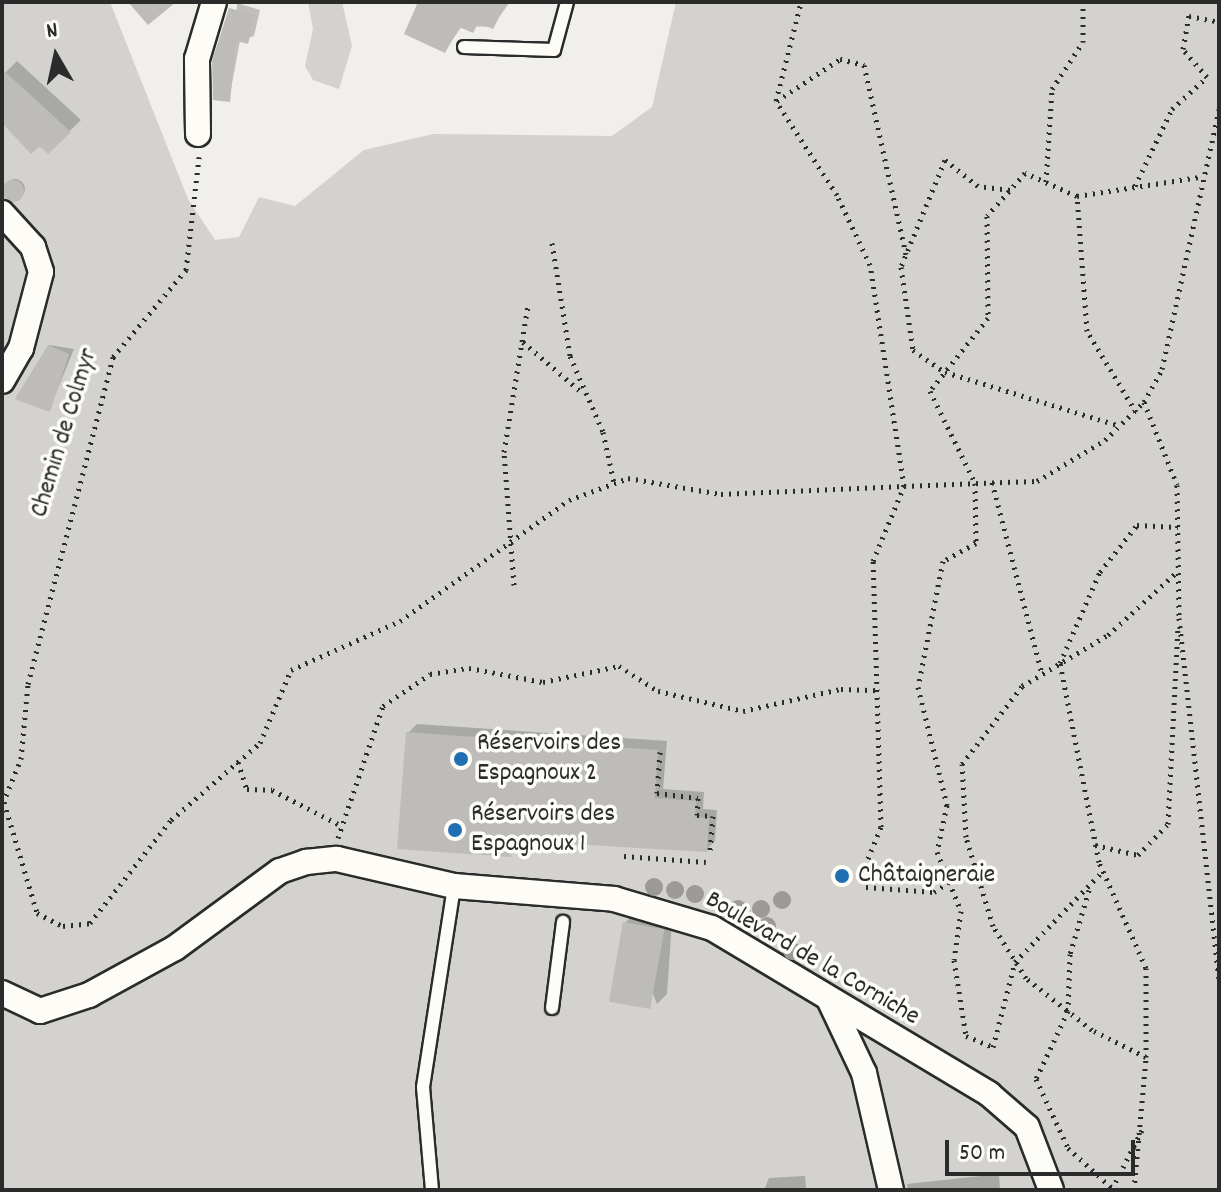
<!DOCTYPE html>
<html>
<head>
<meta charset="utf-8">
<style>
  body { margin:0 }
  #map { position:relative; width:1221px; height:1192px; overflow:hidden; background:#f0efeb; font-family:Dekko,sans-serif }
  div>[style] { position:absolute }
  .green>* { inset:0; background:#d3d2cf }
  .shadow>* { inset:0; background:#0003 }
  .round { border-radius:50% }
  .building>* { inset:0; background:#bdbcb8; transform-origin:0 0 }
  .path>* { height:5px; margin-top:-2.5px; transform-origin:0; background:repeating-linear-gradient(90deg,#2b2b2b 0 2px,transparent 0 8px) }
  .roads { filter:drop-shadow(2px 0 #2b2b2b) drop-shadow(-2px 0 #2b2b2b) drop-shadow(0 2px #2b2b2b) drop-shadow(0 -2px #2b2b2b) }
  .lane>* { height:12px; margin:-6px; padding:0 6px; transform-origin:6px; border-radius:6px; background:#fdfcf7 }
  .street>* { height:24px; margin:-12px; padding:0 12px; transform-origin:12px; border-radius:12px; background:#fdfcf7 }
  .trees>* { width:18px; height:18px; margin:-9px; border-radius:50%; background:#9b9a98 }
  .dots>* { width:22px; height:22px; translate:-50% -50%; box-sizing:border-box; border:4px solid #fdfcf7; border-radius:50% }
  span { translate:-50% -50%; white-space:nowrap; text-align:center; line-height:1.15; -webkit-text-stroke:7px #fdfcf7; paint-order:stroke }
  .street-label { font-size:26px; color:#2b2b2b }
  .poi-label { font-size:26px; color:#2b2b2b }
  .left { translate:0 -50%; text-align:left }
  .frame { position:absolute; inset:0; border:4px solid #2b2b2b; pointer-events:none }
  .north { position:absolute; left:16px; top:16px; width:80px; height:80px; -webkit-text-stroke:6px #fdfcf7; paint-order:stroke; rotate:351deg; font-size:22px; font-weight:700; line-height:32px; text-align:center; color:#2b2b2b }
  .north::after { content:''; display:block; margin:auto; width:28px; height:36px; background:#2b2b2b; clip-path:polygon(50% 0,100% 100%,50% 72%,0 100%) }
  .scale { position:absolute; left:945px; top:1140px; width:190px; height:36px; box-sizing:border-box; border:4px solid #2b2b2b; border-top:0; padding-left:10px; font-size:24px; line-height:28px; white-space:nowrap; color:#2b2b2b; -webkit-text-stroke:6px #fdfcf7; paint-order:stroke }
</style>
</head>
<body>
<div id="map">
  <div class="green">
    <i style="clip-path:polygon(2px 2px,110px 2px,188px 199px,215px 240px,239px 237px,259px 197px,295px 206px,364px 150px,433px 134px,612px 136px,652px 107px,676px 2px,1219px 2px,1219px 1190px,2px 1190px)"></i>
    <i style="clip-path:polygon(308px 2px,342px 2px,352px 46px,339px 89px,313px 80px,305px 66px,313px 29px)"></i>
  </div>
  <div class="shadow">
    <i style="clip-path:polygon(424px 2px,510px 2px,492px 27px,462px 26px,445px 51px)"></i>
    <i style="clip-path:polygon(237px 3px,260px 10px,254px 36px,240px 40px,229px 100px)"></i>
    <i style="clip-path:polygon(17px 61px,81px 120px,48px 152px,2px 120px,2px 76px)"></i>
    <i class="round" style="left:5px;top:179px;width:20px;height:20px"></i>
    <i style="clip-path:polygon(49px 345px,74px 349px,49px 410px,18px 398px)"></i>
    <i style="clip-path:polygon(417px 724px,667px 741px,663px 789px,704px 792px,703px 809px,717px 810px,715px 841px,706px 850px,543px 840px,510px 854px,408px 733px)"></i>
    <i style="clip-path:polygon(634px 914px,672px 921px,667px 994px,657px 1004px,625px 923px)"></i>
    <i style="clip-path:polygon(999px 1174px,1000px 1190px,908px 1190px,907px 1184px)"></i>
    <i style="clip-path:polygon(805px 1176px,806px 1190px,764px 1190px,769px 1178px)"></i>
  </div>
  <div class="building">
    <i style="clip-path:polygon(128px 2px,176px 2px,148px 25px)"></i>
    <i style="clip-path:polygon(418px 2px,507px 2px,493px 29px,478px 23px,473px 33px,459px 27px,445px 53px,404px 34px)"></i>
    <i style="clip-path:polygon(229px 8px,256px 15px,248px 44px,236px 41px,230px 102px,213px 100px,212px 61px)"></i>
    <i style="clip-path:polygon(2px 69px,71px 132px,48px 154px,40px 146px,31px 154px,2px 123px)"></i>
    <i class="round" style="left:2px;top:180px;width:22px;height:22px"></i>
    <i style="clip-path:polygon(48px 345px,69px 354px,50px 412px,15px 399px)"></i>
    <i style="clip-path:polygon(406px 732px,658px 750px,655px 798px,696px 801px,695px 817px,709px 818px,707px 852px,537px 842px,537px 850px,512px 850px,511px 857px,397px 849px)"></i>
    <i style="left:623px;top:922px;width:42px;height:81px;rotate:10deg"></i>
  </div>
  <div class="path">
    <i style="left:777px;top:101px;width:76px;rotate:-33.7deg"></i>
    <i style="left:840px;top:59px;width:25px;rotate:14deg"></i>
    <i style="left:864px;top:65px;width:194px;rotate:77.5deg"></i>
    <i style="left:1046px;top:182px;width:93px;rotate:-86.3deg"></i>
    <i style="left:1052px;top:89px;width:56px;rotate:-56.6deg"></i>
    <i style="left:1083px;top:42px;width:40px;rotate:-90deg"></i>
    <i style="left:1135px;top:186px;width:85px;rotate:-64.3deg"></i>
    <i style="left:1172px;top:109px;width:47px;rotate:-42.4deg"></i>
    <i style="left:1207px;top:77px;width:37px;rotate:-131deg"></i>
    <i style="left:1183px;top:49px;width:34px;rotate:-80deg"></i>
    <i style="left:1189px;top:16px;width:31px;rotate:11deg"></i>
    <i style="left:1010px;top:190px;width:32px;rotate:-173deg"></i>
    <i style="left:978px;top:186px;width:42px;rotate:-141.8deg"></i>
    <i style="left:945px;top:160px;width:116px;rotate:112.4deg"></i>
    <i style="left:901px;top:267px;width:84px;rotate:81.8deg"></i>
    <i style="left:913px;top:350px;width:39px;rotate:35deg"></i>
    <i style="left:945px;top:372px;width:183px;rotate:17.1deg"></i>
    <i style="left:1077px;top:196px;width:57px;rotate:-156.1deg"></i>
    <i style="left:1025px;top:173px;width:57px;rotate:131.5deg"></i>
    <i style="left:987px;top:216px;width:102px;rotate:89.4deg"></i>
    <i style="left:988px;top:318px;width:93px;rotate:128.5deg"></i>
    <i style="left:930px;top:391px;width:102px;rotate:63.9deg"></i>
    <i style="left:975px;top:483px;width:60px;rotate:89deg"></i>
    <i style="left:976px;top:543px;width:38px;rotate:151deg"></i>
    <i style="left:943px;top:561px;width:128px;rotate:101.2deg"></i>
    <i style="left:918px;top:687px;width:122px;rotate:76.2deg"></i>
    <i style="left:947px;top:805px;width:48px;rotate:102deg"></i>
    <i style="left:937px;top:852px;width:64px;rotate:67.9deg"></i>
    <i style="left:961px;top:911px;width:49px;rotate:98.1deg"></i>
    <i style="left:954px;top:960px;width:77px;rotate:81deg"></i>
    <i style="left:966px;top:1036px;width:29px;rotate:22deg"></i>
    <i style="left:993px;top:1047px;width:88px;rotate:-75.5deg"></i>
    <i style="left:1015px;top:962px;width:127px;rotate:-46deg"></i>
    <i style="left:552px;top:243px;width:114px;rotate:80.9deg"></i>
    <i style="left:570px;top:356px;width:83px;rotate:66.5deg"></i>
    <i style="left:603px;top:432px;width:52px;rotate:77.8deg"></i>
    <i style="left:523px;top:342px;width:74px;rotate:40.6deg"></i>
    <i style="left:1144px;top:402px;width:89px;rotate:68.3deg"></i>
    <i style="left:1177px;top:485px;width:133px;rotate:89.1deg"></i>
    <i style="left:1179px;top:618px;width:363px;rotate:83.7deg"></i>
    <i style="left:1136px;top:412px;width:95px;rotate:-121.2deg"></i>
    <i style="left:1087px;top:331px;width:135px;rotate:-94.2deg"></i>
    <i style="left:1077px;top:196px;width:124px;rotate:-8.8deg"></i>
    <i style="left:992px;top:482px;width:198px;rotate:75.4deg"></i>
    <i style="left:514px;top:585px;width:133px;rotate:-94.3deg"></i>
    <i style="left:504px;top:452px;width:148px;rotate:-80.7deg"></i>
    <i style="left:660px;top:752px;width:41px;rotate:94.2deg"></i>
    <i style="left:657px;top:793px;width:41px;rotate:7deg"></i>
    <i style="left:698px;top:798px;width:17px;rotate:93deg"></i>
    <i style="left:697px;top:815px;width:16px;rotate:4deg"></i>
    <i style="left:713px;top:816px;width:36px;rotate:95deg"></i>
    <i style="left:238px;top:762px;width:28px;rotate:72deg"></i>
    <i style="left:247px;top:789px;width:25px;rotate:2deg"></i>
    <i style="left:272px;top:790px;width:76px;rotate:27.2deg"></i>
    <i style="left:4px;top:802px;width:116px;rotate:73.4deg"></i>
    <i style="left:37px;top:913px;width:29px;rotate:27deg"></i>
    <i style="left:63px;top:926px;width:27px;rotate:-6deg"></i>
    <i style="left:90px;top:923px;width:131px;rotate:-51.8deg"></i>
    <i style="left:171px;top:820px;width:118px;rotate:-40.9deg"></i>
    <i style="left:260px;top:743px;width:79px;rotate:-67deg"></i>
    <i style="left:291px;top:670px;width:120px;rotate:-24.2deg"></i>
    <i style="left:400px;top:621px;width:208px;rotate:-35.6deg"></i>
    <i style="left:569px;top:500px;width:63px;rotate:-20.4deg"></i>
    <i style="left:628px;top:478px;width:94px;rotate:9.8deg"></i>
    <i style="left:721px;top:494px;width:183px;rotate:-2.5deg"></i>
    <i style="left:904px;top:486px;width:224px;rotate:-98.7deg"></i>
    <i style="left:870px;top:265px;width:77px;rotate:-115.2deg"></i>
    <i style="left:837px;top:195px;width:112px;rotate:-123deg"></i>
    <i style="left:776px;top:101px;width:102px;rotate:-75.8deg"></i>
    <i style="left:3px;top:803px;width:48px;rotate:-67.8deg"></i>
    <i style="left:21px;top:759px;width:75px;rotate:-84.7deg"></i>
    <i style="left:28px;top:684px;width:338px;rotate:-75.4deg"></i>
    <i style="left:113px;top:357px;width:114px;rotate:-50deg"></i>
    <i style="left:186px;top:270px;width:114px;rotate:-83.4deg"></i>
    <i style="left:338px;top:838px;width:139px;rotate:-71.2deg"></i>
    <i style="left:383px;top:706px;width:57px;rotate:-34.2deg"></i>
    <i style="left:430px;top:674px;width:39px;rotate:-9deg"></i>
    <i style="left:469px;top:668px;width:75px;rotate:10.7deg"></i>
    <i style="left:543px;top:682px;width:78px;rotate:-11.9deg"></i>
    <i style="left:619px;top:666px;width:46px;rotate:32.7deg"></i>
    <i style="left:658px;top:691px;width:87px;rotate:13.2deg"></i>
    <i style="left:743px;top:711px;width:100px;rotate:-12.7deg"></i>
    <i style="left:841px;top:689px;width:37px;rotate:2deg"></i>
    <i style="left:1095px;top:845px;width:44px;rotate:13.1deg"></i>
    <i style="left:1138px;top:855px;width:43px;rotate:-45.9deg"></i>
    <i style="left:1168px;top:824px;width:199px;rotate:-87.1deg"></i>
    <i style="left:624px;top:856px;width:82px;rotate:4.2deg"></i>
    <i style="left:865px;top:866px;width:42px;rotate:-67.7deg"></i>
    <i style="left:881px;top:827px;width:266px;rotate:-91.7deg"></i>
    <i style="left:873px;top:561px;width:81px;rotate:-67.5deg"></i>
    <i style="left:904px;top:486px;width:133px;rotate:-2.2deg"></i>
    <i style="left:1037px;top:481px;width:79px;rotate:-31.1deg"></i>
    <i style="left:1105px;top:440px;width:54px;rotate:-44.3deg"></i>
    <i style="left:1144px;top:402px;width:38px;rotate:-61deg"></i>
    <i style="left:1162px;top:369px;width:266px;rotate:-77.6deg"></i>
    <i style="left:866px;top:887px;width:68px;rotate:4.2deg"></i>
    <i style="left:934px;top:892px;width:48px;rotate:-33deg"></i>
    <i style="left:1089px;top:890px;width:67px;rotate:106.5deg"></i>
    <i style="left:1070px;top:954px;width:57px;rotate:92deg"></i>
    <i style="left:1068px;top:1011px;width:75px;rotate:115.2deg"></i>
    <i style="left:1036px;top:1079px;width:76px;rotate:65.1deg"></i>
    <i style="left:1068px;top:1148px;width:59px;rotate:42.3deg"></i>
    <i style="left:1146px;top:1057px;width:89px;rotate:-90deg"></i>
    <i style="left:1146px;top:968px;width:116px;rotate:-113.9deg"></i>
    <i style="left:1099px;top:862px;width:203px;rotate:-101.1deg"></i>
    <i style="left:1060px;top:663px;width:99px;rotate:-66.3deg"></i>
    <i style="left:1100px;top:572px;width:60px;rotate:-51.8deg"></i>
    <i style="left:1137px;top:525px;width:41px;rotate:2.8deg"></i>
    <i style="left:1112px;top:1189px;width:66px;rotate:-63deg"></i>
    <i style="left:1134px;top:1190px;width:134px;rotate:-84.8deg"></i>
    <i style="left:1146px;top:1057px;width:60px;rotate:-153.4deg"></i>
    <i style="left:1092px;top:1030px;width:84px;rotate:-141.8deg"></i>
    <i style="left:1026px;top:978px;width:62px;rotate:-122.4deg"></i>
    <i style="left:993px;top:926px;width:93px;rotate:-106.9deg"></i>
    <i style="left:966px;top:837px;width:73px;rotate:-93.1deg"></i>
    <i style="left:962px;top:764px;width:98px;rotate:-52.4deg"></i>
    <i style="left:1022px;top:686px;width:100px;rotate:-30.7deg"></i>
    <i style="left:1108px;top:635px;width:95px;rotate:-42.4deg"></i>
  </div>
  <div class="roads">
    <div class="lane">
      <i style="left:464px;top:47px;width:90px;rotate:1.9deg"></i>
      <i style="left:554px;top:50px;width:50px;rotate:-74.8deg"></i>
      <i style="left:552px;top:1008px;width:87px;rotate:-82.7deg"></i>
      <i style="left:432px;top:1190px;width:103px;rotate:-95deg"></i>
      <i style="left:423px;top:1087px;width:203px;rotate:-81.2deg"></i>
    </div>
    <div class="street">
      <i style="left:198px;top:134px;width:75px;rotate:-90.8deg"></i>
      <i style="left:197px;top:59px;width:59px;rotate:-73.4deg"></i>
      <i style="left:2px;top:213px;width:46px;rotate:47.6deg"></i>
      <i style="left:33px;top:247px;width:26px;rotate:72deg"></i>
      <i style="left:41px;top:272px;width:79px;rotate:104.7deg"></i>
      <i style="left:21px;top:348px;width:38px;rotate:120deg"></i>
      <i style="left:2px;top:993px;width:42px;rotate:25.3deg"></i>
      <i style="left:40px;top:1011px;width:52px;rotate:-18.1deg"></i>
      <i style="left:89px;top:995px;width:98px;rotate:-28.7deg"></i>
      <i style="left:175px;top:948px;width:130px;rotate:-36.3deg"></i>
      <i style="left:280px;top:871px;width:28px;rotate:-19deg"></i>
      <i style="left:306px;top:862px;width:31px;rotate:-6deg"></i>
      <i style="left:337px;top:859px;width:120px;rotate:13deg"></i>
      <i style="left:454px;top:886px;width:161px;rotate:4.6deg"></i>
      <i style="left:614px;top:899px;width:102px;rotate:16.5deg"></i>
      <i style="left:712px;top:928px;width:323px;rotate:30.9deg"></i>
      <i style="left:989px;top:1094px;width:50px;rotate:41deg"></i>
      <i style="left:1027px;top:1127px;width:67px;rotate:69.1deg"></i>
      <i style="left:829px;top:999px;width:82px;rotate:64.7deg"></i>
      <i style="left:864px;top:1073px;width:120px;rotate:77deg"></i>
    </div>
  </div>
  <div class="trees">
    <i style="left:654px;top:887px"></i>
    <i style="left:675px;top:890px"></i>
    <i style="left:695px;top:894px"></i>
    <i style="left:782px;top:900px"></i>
    <i style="left:738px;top:909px"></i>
    <i style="left:761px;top:909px"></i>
    <i style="left:767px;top:926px"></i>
    <i style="left:792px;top:951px"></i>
  </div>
  <div class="dots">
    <i style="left:461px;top:759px;background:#1f6fb2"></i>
    <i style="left:455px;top:830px;background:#1f6fb2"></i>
    <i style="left:842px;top:876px;background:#1f6fb2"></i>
  </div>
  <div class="street-label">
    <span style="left:65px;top:433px;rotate:-73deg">Chemin de Colmyr</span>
    <span style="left:812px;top:959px;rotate:30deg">Boulevard de la Corniche</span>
  </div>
  <div class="poi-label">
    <span class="left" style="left:477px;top:759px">Réservoirs des<br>Espagnoux 2</span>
    <span class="left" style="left:471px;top:830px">Réservoirs des<br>Espagnoux 1</span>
    <span class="left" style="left:858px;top:876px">Châtaigneraie</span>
  </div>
  <div class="frame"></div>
  <div class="north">N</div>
  <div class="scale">50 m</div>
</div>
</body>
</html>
